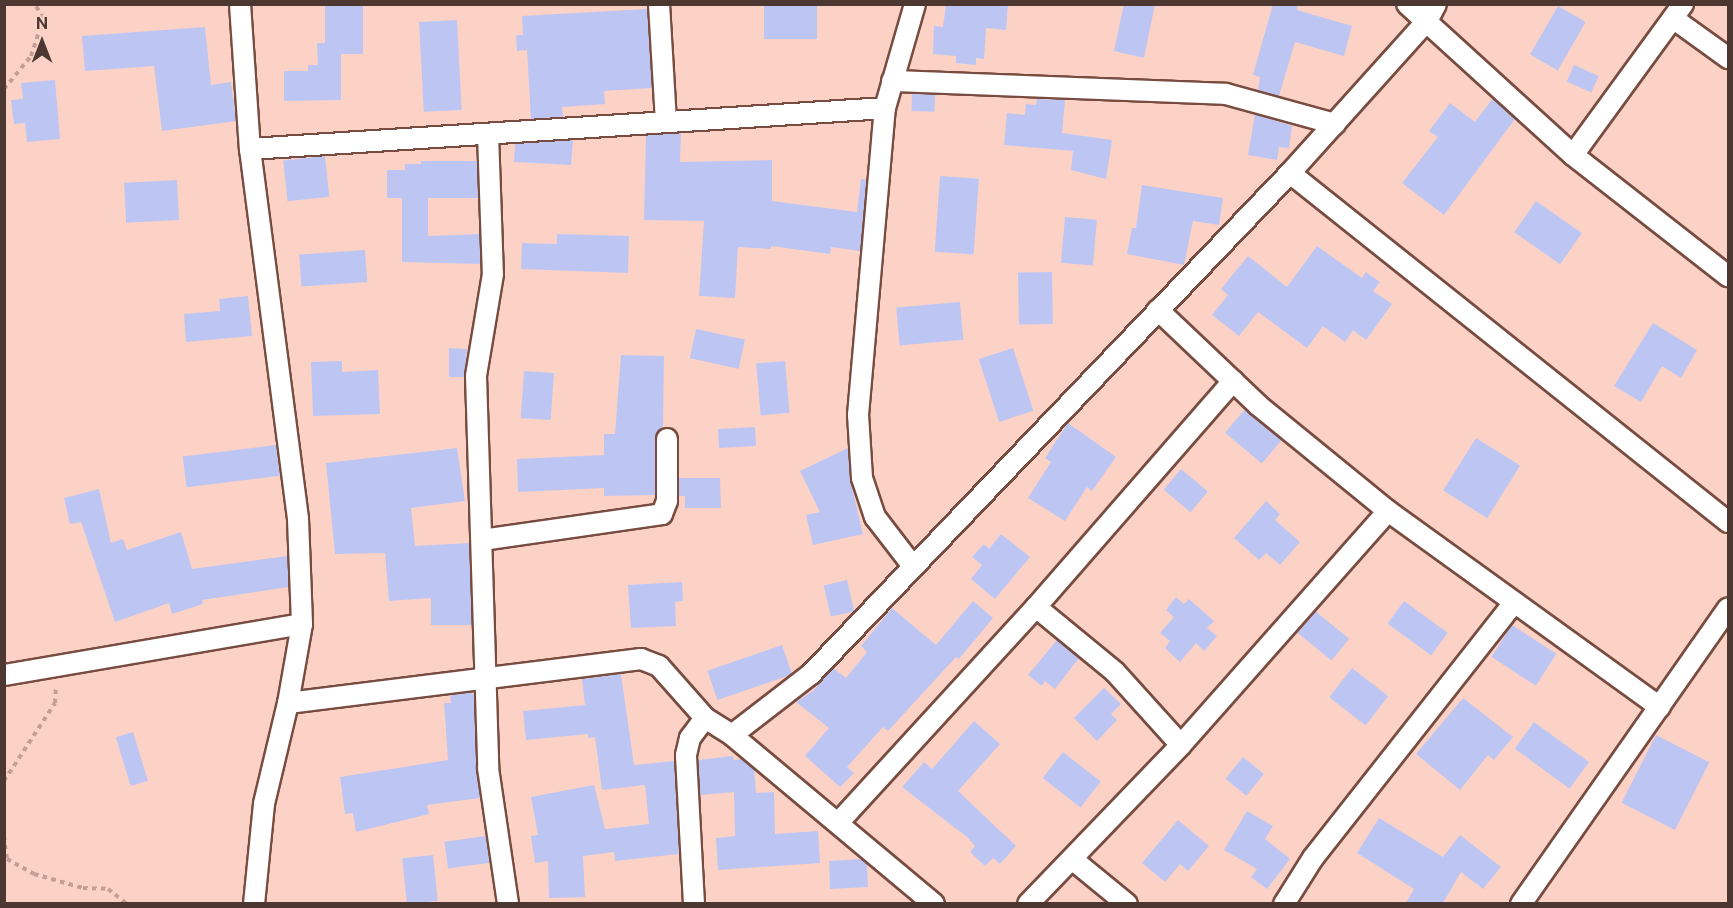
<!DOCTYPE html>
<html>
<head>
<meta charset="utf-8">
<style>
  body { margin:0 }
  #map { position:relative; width:1733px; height:908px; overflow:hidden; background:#fdd2c6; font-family:"Public Sans",sans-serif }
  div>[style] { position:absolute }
  .building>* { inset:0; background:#bdc6f3; transform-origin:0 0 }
  .path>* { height:4px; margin-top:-2px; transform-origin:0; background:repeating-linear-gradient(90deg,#c39f95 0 4.5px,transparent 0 9px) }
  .roads { filter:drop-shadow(2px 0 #784c40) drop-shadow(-2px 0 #784c40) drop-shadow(0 2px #784c40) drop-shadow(0 -2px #784c40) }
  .minor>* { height:20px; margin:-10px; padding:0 10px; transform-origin:10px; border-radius:10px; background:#fff }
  span { translate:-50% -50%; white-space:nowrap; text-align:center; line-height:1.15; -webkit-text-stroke:4.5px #fdd2c6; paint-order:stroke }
  .frame { position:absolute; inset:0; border:6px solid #4c3731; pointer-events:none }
  .north { position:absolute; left:12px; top:12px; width:60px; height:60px; -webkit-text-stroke:4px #fdd2c6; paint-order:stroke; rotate:0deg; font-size:16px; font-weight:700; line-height:24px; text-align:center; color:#4c3731 }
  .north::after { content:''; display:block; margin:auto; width:21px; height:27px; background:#4c3731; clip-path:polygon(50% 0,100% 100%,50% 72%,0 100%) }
</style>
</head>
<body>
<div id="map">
  <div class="building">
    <i style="clip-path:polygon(325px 4px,363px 4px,363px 54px,341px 54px,341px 100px,284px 101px,284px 71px,308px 71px,308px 65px,318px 65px,317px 43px,325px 43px)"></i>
    <i style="left:764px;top:4px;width:53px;height:35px"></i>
    <i style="clip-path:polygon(946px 4px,1008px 4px,1006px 30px,986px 28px,984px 59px,976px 58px,976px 65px,956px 63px,956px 56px,933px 54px,934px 26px,943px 27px)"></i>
    <i style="clip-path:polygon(1124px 4px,1155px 4px,1144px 58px,1114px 51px)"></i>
    <i style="clip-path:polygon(1273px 4px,1298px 4px,1297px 10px,1352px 26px,1344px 56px,1295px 42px,1279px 96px,1258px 90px,1260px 77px,1253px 75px)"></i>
    <i style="left:1558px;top:6px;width:32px;height:56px;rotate:30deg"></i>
    <i style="clip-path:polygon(647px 9px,652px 88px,604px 91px,605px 104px,562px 107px,563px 117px,531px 119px,527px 50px,517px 51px,516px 35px,523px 35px,522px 16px)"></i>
    <i style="left:457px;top:20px;width:90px;height:38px;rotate:87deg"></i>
    <i style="clip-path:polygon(205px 27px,211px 85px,231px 82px,236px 121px,162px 131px,154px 66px,85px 71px,82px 36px)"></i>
    <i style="left:1574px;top:65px;width:27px;height:18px;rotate:24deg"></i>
    <i style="clip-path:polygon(55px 80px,60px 139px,27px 142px,25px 123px,14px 124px,11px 100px,23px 99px,21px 83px)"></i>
    <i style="left:912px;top:94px;width:23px;height:17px;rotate:2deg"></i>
    <i style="clip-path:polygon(1493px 98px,1515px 119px,1444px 215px,1402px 183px,1438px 137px,1429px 131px,1450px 103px,1475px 122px)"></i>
    <i style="clip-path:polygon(1037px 99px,1065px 100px,1062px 133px,1112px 140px,1106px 179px,1071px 170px,1073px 151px,1004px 145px,1007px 113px,1025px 115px,1026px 104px,1036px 105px)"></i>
    <i style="clip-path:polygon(1255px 114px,1292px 126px,1289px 148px,1279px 147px,1277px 160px,1248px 155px)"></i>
    <i style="clip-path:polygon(681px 133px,680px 162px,772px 160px,772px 201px,857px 212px,861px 179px,867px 180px,860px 251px,831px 247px,830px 254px,771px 246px,771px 249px,738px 247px,735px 298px,699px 296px,704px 221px,644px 220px,646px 135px)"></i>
    <i style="clip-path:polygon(573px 140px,571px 165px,514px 162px,515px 144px)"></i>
    <i style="left:325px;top:156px;width:41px;height:42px;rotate:84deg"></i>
    <i style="clip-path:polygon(421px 161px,477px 161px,478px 198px,428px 198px,428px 236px,480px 234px,481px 264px,402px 262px,402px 198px,387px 198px,387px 170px,405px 170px,405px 164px,421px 164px)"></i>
    <i style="left:940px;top:176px;width:39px;height:76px;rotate:4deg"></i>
    <i style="left:177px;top:180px;width:40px;height:53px;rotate:87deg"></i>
    <i style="clip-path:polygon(1142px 185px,1223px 198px,1219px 225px,1193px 221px,1184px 265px,1127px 254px,1132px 228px,1136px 228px)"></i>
    <i style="left:1536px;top:201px;width:56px;height:38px;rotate:35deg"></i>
    <i style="left:1065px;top:217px;width:32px;height:46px;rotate:5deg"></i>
    <i style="clip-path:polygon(557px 234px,629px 236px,628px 273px,521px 269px,522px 243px,557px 244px)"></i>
    <i style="clip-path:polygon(1317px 246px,1362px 278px,1366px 272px,1380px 282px,1373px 291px,1392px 304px,1366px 340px,1353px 330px,1345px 342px,1323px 326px,1307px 348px,1258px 312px,1239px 336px,1212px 315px,1228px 295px,1221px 289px,1248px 256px,1287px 287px)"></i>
    <i style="left:365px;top:250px;width:32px;height:66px;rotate:86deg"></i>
    <i style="left:1052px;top:272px;width:52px;height:34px;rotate:89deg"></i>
    <i style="clip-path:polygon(248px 296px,252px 336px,186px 342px,184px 314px,220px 311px,219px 299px)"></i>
    <i style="left:960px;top:302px;width:38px;height:64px;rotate:85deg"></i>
    <i style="clip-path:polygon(1653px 323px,1697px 350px,1681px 378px,1662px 366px,1641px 402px,1614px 386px)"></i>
    <i style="left:696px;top:329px;width:50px;height:30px;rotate:12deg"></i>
    <i style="clip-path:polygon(449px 348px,467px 349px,464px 377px,449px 377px)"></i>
    <i style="left:1013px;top:348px;width:66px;height:36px;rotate:72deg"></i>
    <i style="clip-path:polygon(621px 355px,664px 356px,663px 427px,655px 439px,655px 495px,604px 496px,604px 488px,518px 492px,517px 459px,604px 455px,604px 434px,615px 434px)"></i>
    <i style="clip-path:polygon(342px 361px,342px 372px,378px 370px,380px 414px,313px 416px,311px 362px)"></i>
    <i style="left:785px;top:361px;width:52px;height:29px;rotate:85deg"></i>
    <i style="left:524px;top:371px;width:30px;height:47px;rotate:4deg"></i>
    <i style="left:1245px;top:409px;width:48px;height:31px;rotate:40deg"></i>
    <i style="clip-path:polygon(1068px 423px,1116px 457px,1092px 491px,1087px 487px,1065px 521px,1028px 498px,1051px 462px,1045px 458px)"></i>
    <i style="left:755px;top:427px;width:19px;height:37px;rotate:87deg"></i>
    <i style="left:1476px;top:438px;width:52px;height:62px;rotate:32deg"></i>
    <i style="left:276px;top:445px;width:31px;height:94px;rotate:83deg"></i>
    <i style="clip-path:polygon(457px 448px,465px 501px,411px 508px,415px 546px,469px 543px,472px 625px,431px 625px,431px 598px,389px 601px,385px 553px,335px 554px,326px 463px)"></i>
    <i style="clip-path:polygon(848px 448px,850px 479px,863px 534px,813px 545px,806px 515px,820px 512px,800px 471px)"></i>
    <i style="left:1181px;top:469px;width:35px;height:27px;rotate:40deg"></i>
    <i style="clip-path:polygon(679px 478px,720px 478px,721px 508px,685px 508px,685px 496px,679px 496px)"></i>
    <i style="clip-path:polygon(99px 489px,111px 543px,123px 539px,127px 550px,181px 532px,192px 569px,287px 556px,289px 587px,202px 600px,203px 604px,172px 614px,169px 603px,115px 622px,81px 522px,70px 524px,64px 498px)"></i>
    <i style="clip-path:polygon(1266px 501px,1280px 514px,1275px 520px,1300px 542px,1280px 565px,1266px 553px,1259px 560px,1234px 538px)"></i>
    <i style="clip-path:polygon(1001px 534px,1030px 557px,995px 599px,971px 579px,982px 565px,972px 557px,984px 544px,989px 549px)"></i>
    <i style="left:847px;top:580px;width:32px;height:24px;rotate:77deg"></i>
    <i style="clip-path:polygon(682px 582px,683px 601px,675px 602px,676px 626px,631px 628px,628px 585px)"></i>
    <i style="clip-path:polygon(1176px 597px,1184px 604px,1189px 599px,1214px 621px,1207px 628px,1217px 636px,1204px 651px,1196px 643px,1180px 662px,1165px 648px,1170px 641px,1160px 633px,1174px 617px,1166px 610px)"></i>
    <i style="clip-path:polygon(973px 601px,993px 618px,959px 659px,956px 657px,888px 731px,883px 727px,847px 767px,854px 773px,840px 787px,805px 756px,829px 728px,796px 702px,813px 691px,833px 668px,846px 678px,867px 652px,861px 646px,892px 608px,936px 645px)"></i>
    <i style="left:1404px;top:601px;width:54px;height:28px;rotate:36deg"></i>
    <i style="left:1315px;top:611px;width:44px;height:28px;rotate:39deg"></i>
    <i style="left:1512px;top:625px;width:53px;height:38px;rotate:33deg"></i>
    <i style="clip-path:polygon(1057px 640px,1079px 658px,1055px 689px,1045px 681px,1042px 686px,1028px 675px)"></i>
    <i style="left:782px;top:645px;width:31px;height:79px;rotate:71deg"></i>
    <i style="left:1352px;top:668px;width:46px;height:37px;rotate:38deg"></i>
    <i style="clip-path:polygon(621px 674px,634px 765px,674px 761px,679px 854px,615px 861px,614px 852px,583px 856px,585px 897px,549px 898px,548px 861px,535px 863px,531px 836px,538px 835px,531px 797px,594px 785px,605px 829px,649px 824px,645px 785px,602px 790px,595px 737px,588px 738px,588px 734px,526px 740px,523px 711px,585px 705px,582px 679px)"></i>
    <i style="clip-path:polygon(1104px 688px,1121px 704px,1111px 714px,1117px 720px,1097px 741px,1074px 718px)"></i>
    <i style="clip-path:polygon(470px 692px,474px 695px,480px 798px,427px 805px,429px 814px,356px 832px,353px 813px,345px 814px,340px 777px,448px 760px,444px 703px,451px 703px,450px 695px)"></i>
    <i style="clip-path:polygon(1463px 698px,1513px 737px,1494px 760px,1488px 755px,1460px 790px,1416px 754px)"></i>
    <i style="clip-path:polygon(974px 721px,1000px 744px,958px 791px,1016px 846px,1000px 864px,993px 858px,985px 866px,970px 852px,975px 846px,967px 837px,902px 787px,924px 762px,932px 769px)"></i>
    <i style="left:1534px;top:722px;width:68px;height:33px;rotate:36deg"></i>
    <i style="left:133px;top:732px;width:51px;height:18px;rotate:73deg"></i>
    <i style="left:1656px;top:735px;width:60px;height:76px;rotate:27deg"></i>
    <i style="left:1063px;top:752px;width:48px;height:33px;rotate:38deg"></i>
    <i style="clip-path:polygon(733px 756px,734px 760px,742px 759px,754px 769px,756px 793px,774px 792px,775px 834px,818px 831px,820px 863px,718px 870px,716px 838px,735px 836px,734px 792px,700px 795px,698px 760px)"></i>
    <i style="left:1243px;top:757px;width:27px;height:28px;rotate:39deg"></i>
    <i style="clip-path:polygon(1247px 811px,1273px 826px,1265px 839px,1290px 859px,1267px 889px,1251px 877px,1257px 869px,1224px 850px)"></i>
    <i style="clip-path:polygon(1379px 818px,1443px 857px,1460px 835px,1501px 867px,1483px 889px,1461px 872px,1443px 903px,1406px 903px,1414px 889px,1357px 853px)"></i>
    <i style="clip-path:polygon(1178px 820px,1209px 846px,1188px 871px,1180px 864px,1165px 882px,1142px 863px)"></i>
    <i style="left:486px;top:836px;width:27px;height:42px;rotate:82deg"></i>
    <i style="left:433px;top:855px;width:46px;height:31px;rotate:84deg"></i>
    <i style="clip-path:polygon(862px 859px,867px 864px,868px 887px,830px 889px,829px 861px)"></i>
  </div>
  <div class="path">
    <i style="left:4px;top:89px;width:43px;rotate:-50.7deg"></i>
    <i style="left:31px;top:56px;width:40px;rotate:-72deg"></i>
    <i style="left:43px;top:18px;width:16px;rotate:-120deg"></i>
    <i style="left:4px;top:781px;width:93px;rotate:-56.8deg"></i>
    <i style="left:55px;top:703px;width:17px;rotate:-87deg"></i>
    <i style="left:4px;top:836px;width:23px;rotate:83deg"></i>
    <i style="left:7px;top:859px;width:31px;rotate:29deg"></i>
    <i style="left:34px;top:874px;width:51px;rotate:15.9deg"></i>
    <i style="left:83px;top:888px;width:25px;rotate:2deg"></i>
    <i style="left:108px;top:889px;width:24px;rotate:38deg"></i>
  </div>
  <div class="roads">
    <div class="minor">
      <i style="left:240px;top:4px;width:145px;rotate:86.1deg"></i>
      <i style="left:250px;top:149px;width:373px;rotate:82.6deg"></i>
      <i style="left:298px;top:519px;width:105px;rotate:87.8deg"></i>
      <i style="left:302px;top:624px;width:80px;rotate:100deg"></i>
      <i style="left:288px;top:703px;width:104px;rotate:103.4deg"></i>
      <i style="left:264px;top:804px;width:100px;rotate:95.7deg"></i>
      <i style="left:659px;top:4px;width:118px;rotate:86.6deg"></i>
      <i style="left:1407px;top:4px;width:224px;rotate:42.3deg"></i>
      <i style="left:1573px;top:155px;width:187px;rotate:-53.9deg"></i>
      <i style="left:1674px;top:19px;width:67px;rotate:35.8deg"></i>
      <i style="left:892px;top:81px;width:334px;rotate:2.2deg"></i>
      <i style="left:1226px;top:94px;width:113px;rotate:15.4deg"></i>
      <i style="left:488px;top:134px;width:140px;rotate:88deg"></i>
      <i style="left:493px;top:274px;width:103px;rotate:99.5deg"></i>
      <i style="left:476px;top:376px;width:392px;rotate:88.2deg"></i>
      <i style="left:488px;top:768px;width:137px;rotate:81.6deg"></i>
      <i style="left:250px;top:149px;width:636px;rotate:-3.69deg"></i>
      <i style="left:1573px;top:155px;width:197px;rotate:38deg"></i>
      <i style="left:1290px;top:173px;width:560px;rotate:38.55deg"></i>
      <i style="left:1158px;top:310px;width:138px;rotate:43.5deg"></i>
      <i style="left:1258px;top:405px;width:168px;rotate:39.2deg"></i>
      <i style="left:1388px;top:511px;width:335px;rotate:35.8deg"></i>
      <i style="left:482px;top:540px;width:182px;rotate:-8.2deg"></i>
      <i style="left:662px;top:514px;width:14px;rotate:-69deg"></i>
      <i style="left:667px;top:501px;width:62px;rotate:-90deg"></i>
      <i style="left:912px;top:565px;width:61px;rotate:-127.6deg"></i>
      <i style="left:875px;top:517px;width:41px;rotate:-108.4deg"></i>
      <i style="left:862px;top:478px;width:63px;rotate:-93.6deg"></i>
      <i style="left:858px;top:415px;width:308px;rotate:-85deg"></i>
      <i style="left:885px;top:108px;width:108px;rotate:-73.9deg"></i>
      <i style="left:1036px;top:607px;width:102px;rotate:39.4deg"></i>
      <i style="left:1115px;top:672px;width:98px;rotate:47.9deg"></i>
      <i style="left:4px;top:675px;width:302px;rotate:-9.7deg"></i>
      <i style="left:288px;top:703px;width:356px;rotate:-7.1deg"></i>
      <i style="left:641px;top:659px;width:19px;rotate:21deg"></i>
      <i style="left:659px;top:666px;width:69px;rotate:48.5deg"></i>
      <i style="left:705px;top:718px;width:32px;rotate:32deg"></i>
      <i style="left:838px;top:823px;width:293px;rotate:-47.5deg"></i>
      <i style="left:1036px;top:607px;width:300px;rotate:-48.9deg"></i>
      <i style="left:1072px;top:859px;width:71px;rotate:39.3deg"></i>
      <i style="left:694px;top:904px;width:149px;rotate:-93.1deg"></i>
      <i style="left:686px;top:755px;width:17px;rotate:-77deg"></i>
      <i style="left:690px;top:738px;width:25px;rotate:-53deg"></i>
      <i style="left:934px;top:904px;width:263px;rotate:-140.1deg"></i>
      <i style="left:732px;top:735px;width:100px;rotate:-37.7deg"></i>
      <i style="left:811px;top:674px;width:693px;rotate:-46.29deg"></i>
      <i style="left:1290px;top:173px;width:205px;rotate:-48deg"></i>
      <i style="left:1427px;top:21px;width:19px;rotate:-62deg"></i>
      <i style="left:1028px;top:904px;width:221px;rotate:-46.1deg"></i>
      <i style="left:1181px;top:745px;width:312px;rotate:-48.5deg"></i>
      <i style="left:1284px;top:904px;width:54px;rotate:-57.8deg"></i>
      <i style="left:1313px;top:858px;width:325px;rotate:-51.8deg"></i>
      <i style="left:1521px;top:904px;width:361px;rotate:-55deg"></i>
    </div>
  </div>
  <div class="frame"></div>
  <div class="north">N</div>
</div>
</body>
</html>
